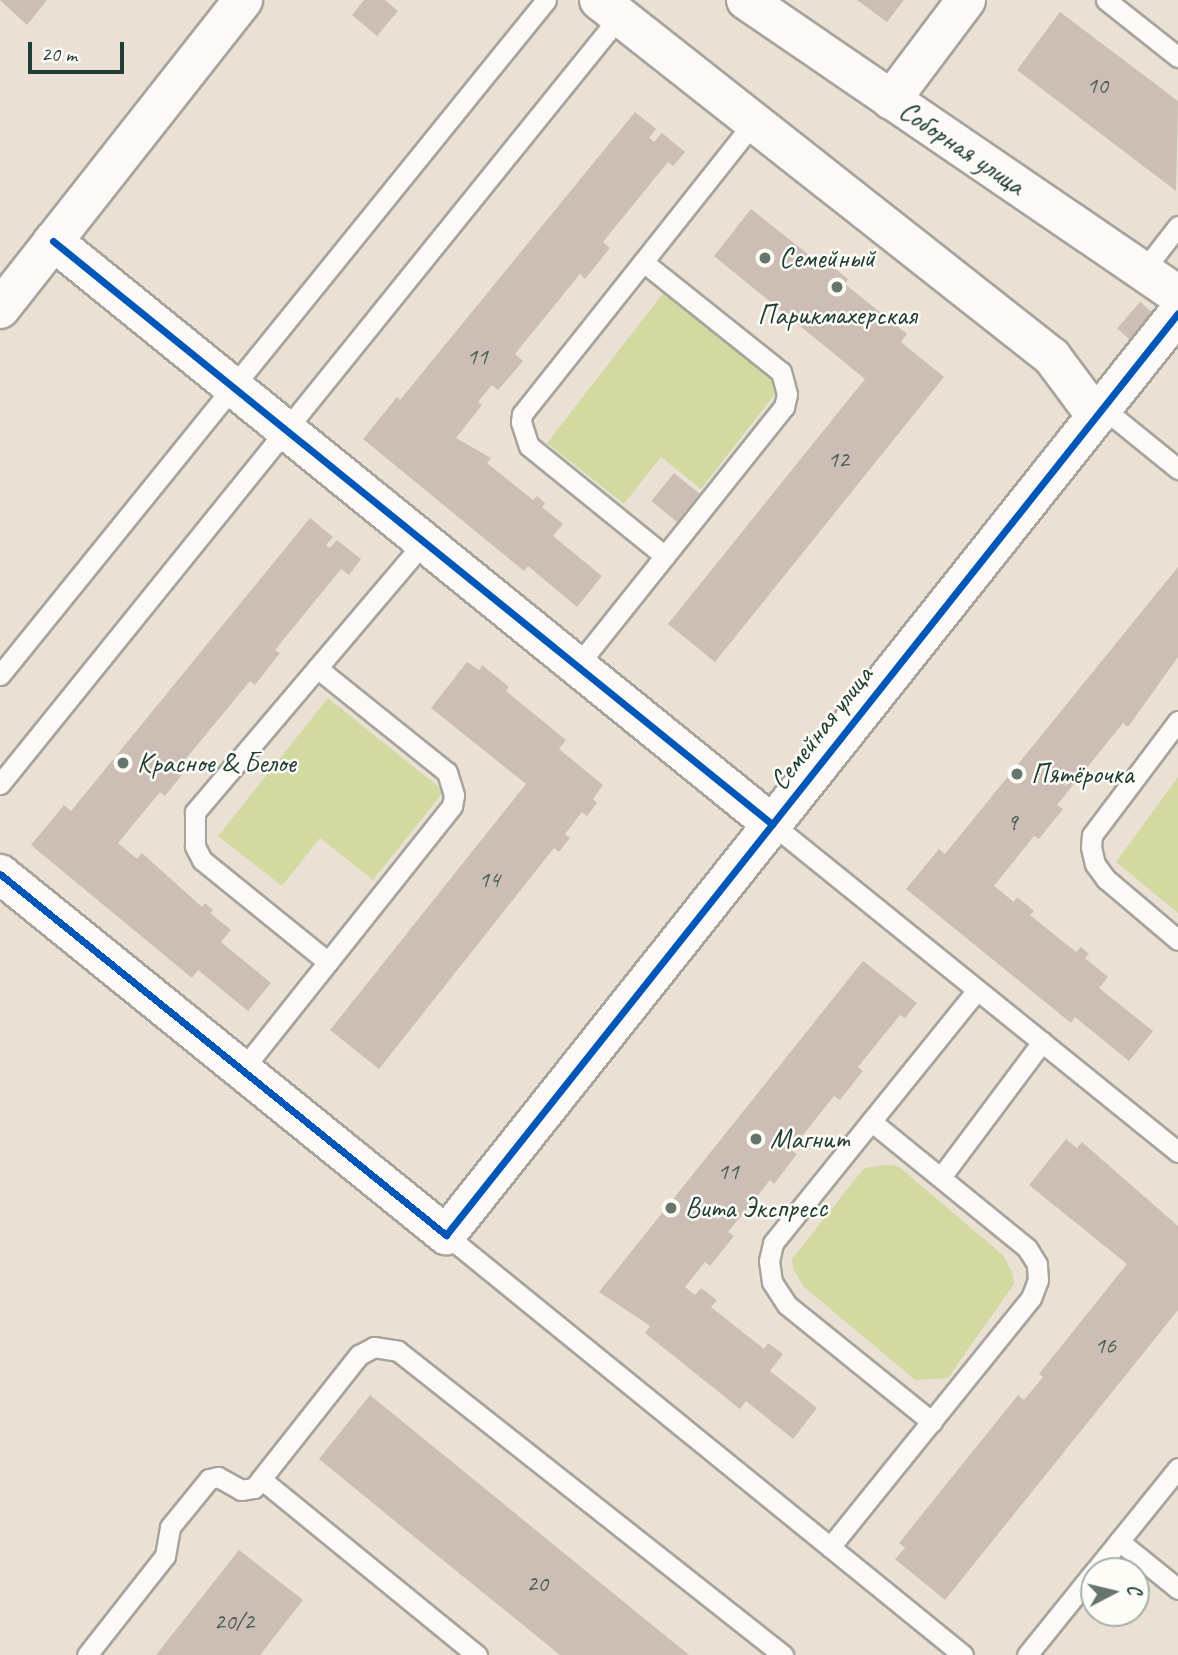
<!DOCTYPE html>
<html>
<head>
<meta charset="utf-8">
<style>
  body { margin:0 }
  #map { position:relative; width:1178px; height:1655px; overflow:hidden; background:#eae1d4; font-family:Caveat,sans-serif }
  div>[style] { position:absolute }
  .green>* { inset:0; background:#d2daa1 }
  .building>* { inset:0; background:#ccbeb4; transform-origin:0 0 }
  .roads { filter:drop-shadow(2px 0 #a6a49b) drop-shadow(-2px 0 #a6a49b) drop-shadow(0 2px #a6a49b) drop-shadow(0 -2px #a6a49b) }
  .lane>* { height:19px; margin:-9.5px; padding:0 9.5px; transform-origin:9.5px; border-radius:9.5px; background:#fcfaf9 }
  .street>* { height:38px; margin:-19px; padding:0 19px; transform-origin:19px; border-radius:19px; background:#fcfaf9 }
  .secondary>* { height:38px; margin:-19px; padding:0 19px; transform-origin:19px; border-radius:19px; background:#fcfaf9 }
  .cycleway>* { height:7px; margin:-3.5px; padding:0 3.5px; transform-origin:3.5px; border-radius:3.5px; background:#0057b8 }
  .dots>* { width:19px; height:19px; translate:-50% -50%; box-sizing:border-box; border:4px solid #fdfcf7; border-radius:50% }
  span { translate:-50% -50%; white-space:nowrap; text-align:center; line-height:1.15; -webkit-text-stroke:5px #fdfcf7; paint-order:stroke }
  .number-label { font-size:24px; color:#4a5d54 }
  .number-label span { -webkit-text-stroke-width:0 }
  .street-label { font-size:28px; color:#1f3d34 }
  .poi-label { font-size:28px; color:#1f3d34 }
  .left { translate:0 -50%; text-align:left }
  .north { position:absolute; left:1080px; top:1557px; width:70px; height:70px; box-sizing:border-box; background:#fdfcf7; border:2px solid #a4b0a9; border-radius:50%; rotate:83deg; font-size:19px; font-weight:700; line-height:28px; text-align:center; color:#1f3d34 }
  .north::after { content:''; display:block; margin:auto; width:24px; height:32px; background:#66766c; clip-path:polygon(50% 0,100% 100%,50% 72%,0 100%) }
  .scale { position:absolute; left:28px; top:42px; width:96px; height:32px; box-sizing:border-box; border:4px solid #1f3d34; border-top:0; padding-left:9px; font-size:21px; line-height:24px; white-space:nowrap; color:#1f3d34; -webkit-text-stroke:5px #fdfcf7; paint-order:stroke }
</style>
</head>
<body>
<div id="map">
  <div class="green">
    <i style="clip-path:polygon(664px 292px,782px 385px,701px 489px,661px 457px,624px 504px,547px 443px)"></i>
    <i style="clip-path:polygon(328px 698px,444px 791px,373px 880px,320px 838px,282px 886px,218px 836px)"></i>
    <i style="clip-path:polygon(1178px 777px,1178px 913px,1116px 862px)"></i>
    <i style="clip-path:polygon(886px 1165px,898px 1166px,1004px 1256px,1013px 1275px,1014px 1284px,948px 1378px,915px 1380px,803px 1286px,793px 1268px,792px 1259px,864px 1168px)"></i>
  </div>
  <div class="building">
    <i style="clip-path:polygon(0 0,47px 0,27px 25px)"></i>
    <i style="clip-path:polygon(364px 0,385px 0,398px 11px,377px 36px,352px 15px)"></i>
    <i style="clip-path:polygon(857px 0,904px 0,887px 22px)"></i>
    <i style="clip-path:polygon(1060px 12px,1178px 101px,1176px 191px,1017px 70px)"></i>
    <i style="clip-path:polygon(635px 112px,656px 129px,649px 138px,654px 142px,662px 133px,685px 152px,673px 166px,668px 162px,603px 242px,610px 248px,585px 279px,580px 274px,515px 354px,523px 361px,498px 390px,492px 385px,478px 402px,482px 405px,456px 438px,491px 458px,487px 463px,533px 500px,537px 496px,545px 503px,542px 507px,563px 524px,553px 536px,602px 576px,577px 607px,528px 566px,524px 571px,363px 439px,397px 397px,400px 400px)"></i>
    <i style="clip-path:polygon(751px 209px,819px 263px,822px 258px,848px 279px,845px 284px,907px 334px,901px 342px,944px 377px,715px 662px,668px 624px,865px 379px,714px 256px)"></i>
    <i style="left:1140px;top:302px;width:18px;height:35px;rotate:41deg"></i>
    <i style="left:674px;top:473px;width:33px;height:36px;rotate:39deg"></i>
    <i style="clip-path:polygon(310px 518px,333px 537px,326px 545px,330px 548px,337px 540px,361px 559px,349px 575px,341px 569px,275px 650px,280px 653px,255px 685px,250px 681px,184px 761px,189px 766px,165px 796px,160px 792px,118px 843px,137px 859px,142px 853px,202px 907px,205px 903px,213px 910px,210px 913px,231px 930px,221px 942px,271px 983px,248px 1011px,198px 970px,192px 978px,31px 845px,64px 805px,71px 811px)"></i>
    <i style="clip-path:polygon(1178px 567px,1178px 657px,1128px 727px,1123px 723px,1057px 805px,1063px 809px,1039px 839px,1034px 836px,994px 886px,1014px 902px,1017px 897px,1034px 911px,1030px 915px,1076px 952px,1081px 947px,1089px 954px,1085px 958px,1108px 977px,1099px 988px,1153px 1031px,1129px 1061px,1075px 1017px,1071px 1023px,906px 889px,939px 849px,945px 854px)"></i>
    <i style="clip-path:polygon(467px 662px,479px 670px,482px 665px,509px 687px,506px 691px,566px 740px,559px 749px,603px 785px,593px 799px,597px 803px,587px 816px,582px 812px,565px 834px,570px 838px,559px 852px,554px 848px,379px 1069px,330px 1030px,526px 784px,431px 708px)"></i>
    <i style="clip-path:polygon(863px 961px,917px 1003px,905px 1018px,900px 1015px,858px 1067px,863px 1071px,851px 1086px,840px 1100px,834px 1096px,791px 1150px,797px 1154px,774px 1184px,770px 1180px,728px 1232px,734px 1236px,710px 1266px,705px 1262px,685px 1287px,695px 1295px,701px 1288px,717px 1300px,711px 1307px,764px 1349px,768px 1343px,783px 1354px,770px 1371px,817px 1408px,793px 1439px,746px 1401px,740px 1409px,645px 1333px,650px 1326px,599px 1292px)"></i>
    <i style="clip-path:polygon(1066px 1139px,1077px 1148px,1082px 1142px,1178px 1226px,1178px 1310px,945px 1600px,895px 1559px,905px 1548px,899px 1543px,1018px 1395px,1024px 1400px,1043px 1377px,1039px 1374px,1127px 1264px,1029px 1185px)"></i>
    <i style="clip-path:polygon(370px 1395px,689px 1655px,560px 1655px,396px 1522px,319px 1459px)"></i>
    <i style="clip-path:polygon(239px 1550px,303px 1600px,260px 1655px,156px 1655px)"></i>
  </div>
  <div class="roads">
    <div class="lane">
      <i style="left:1106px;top:0;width:92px;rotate:38.4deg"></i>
      <i style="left:643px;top:262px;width:194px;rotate:128.5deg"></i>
      <i style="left:522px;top:414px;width:8px;rotate:97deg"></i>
      <i style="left:521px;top:422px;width:25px;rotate:72deg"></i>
      <i style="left:529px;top:446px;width:175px;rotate:39deg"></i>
      <i style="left:1143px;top:271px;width:57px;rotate:-52.1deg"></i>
      <i style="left:1103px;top:408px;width:97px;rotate:39.1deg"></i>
      <i style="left:577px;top:666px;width:332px;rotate:-51.4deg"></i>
      <i style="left:784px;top:407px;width:13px;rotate:-77deg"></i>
      <i style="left:787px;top:394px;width:23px;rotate:-105deg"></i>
      <i style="left:781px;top:372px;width:176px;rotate:-141.4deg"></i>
      <i style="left:643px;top:262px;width:179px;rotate:-51.6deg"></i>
      <i style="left:317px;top:668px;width:166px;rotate:38.7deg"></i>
      <i style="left:447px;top:772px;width:24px;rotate:73deg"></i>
      <i style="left:454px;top:795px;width:11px;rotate:100deg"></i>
      <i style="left:452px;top:806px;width:199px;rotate:128.5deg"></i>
      <i style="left:0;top:675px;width:868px;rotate:-51.03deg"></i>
      <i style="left:1178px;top:721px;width:143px;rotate:127deg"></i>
      <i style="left:1092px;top:835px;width:12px;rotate:95deg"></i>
      <i style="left:1091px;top:847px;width:17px;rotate:77deg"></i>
      <i style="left:1095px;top:864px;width:19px;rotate:54deg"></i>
      <i style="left:1106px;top:879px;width:94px;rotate:40.3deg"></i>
      <i style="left:0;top:784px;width:987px;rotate:-51.09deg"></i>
      <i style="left:772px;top:824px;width:522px;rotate:38.93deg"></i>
      <i style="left:242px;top:1070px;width:138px;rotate:-51.5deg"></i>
      <i style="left:328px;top:962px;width:162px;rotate:-141deg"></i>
      <i style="left:202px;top:860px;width:16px;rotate:-117deg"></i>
      <i style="left:195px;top:846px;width:34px;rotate:-90deg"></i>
      <i style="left:195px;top:812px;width:354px;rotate:-49.7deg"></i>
      <i style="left:941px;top:1177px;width:169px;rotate:-53.2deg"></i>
      <i style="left:446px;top:1235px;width:666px;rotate:39.09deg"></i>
      <i style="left:932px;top:1422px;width:186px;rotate:-141.1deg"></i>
      <i style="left:787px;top:1305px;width:27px;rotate:-123deg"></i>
      <i style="left:772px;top:1282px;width:21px;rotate:-98deg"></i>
      <i style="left:769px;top:1261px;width:18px;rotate:-77deg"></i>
      <i style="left:773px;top:1243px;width:325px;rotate:-51.1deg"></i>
      <i style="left:261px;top:1479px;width:158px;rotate:-51.7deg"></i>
      <i style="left:359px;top:1355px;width:17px;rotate:-28deg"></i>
      <i style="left:374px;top:1347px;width:24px;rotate:9deg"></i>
      <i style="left:398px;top:1351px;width:491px;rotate:38.3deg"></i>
      <i style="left:1119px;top:1541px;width:76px;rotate:39.1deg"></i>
      <i style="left:830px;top:1547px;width:320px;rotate:-51.1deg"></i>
      <i style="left:1031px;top:1298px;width:19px;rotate:-69deg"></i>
      <i style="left:1038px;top:1280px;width:16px;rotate:-94deg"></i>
      <i style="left:1037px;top:1264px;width:19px;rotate:-122deg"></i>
      <i style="left:1027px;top:1248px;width:201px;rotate:-140.9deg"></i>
      <i style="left:1095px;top:1571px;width:132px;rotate:-51.1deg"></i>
      <i style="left:87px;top:1655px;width:126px;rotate:-51.8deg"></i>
      <i style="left:165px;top:1556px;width:29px;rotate:-80deg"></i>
      <i style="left:170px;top:1527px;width:62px;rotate:-50.9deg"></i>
      <i style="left:209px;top:1479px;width:9px;rotate:-13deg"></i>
      <i style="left:218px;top:1477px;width:26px;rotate:29deg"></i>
      <i style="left:241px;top:1490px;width:13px;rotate:-9deg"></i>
      <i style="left:254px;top:1488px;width:11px;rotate:-52deg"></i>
      <i style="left:261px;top:1479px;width:279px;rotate:39.2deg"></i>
      <i style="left:1027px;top:1655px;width:107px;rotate:-51.1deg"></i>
    </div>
    <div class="street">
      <i style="left:599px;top:0;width:577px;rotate:38.24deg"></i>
      <i style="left:1052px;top:357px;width:74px;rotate:53.3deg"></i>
      <i style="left:746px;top:0;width:523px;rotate:34.33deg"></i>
      <i style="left:891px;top:100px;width:125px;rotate:-53.1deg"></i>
      <i style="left:53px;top:241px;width:926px;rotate:39.04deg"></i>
      <i style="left:0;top:874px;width:574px;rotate:38.99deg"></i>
      <i style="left:446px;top:1235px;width:1177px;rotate:-51.55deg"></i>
    </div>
    <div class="secondary">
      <i style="left:0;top:309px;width:393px;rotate:-51.8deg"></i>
    </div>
  </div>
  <div class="cycleway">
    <i style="left:53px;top:241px;width:926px;rotate:39.04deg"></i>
    <i style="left:0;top:874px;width:574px;rotate:38.99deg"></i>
    <i style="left:446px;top:1235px;width:1177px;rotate:-51.55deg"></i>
  </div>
  <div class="dots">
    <i style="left:765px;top:258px;background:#66766c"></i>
    <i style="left:837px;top:287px;background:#66766c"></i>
    <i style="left:123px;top:763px;background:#66766c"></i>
    <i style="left:1017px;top:774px;background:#66766c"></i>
    <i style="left:756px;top:1139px;background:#66766c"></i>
    <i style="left:671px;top:1208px;background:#66766c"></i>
  </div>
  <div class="number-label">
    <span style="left:1097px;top:86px">10</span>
    <span style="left:477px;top:357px">11</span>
    <span style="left:838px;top:460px">12</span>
    <span style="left:1012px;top:823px">9</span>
    <span style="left:489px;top:880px">14</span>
    <span style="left:728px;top:1172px">11</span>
    <span style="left:1105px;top:1346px">16</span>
    <span style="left:537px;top:1584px">20</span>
    <span style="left:234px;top:1622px">20/2</span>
  </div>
  <div class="street-label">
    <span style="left:962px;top:148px;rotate:34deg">Соборная улица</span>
    <span style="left:821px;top:728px;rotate:-52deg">Семейная улица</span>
  </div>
  <div class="poi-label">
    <span class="left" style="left:779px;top:258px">Семейный</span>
    <span style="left:837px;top:315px">Парикмахерская</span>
    <span class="left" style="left:137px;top:763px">Красное &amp; Белое</span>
    <span class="left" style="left:1031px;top:774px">Пятёрочка</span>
    <span class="left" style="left:770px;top:1139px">Магнит</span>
    <span class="left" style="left:685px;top:1208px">Вита Экспресс</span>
  </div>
  <div class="north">С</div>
  <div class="scale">20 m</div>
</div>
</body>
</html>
